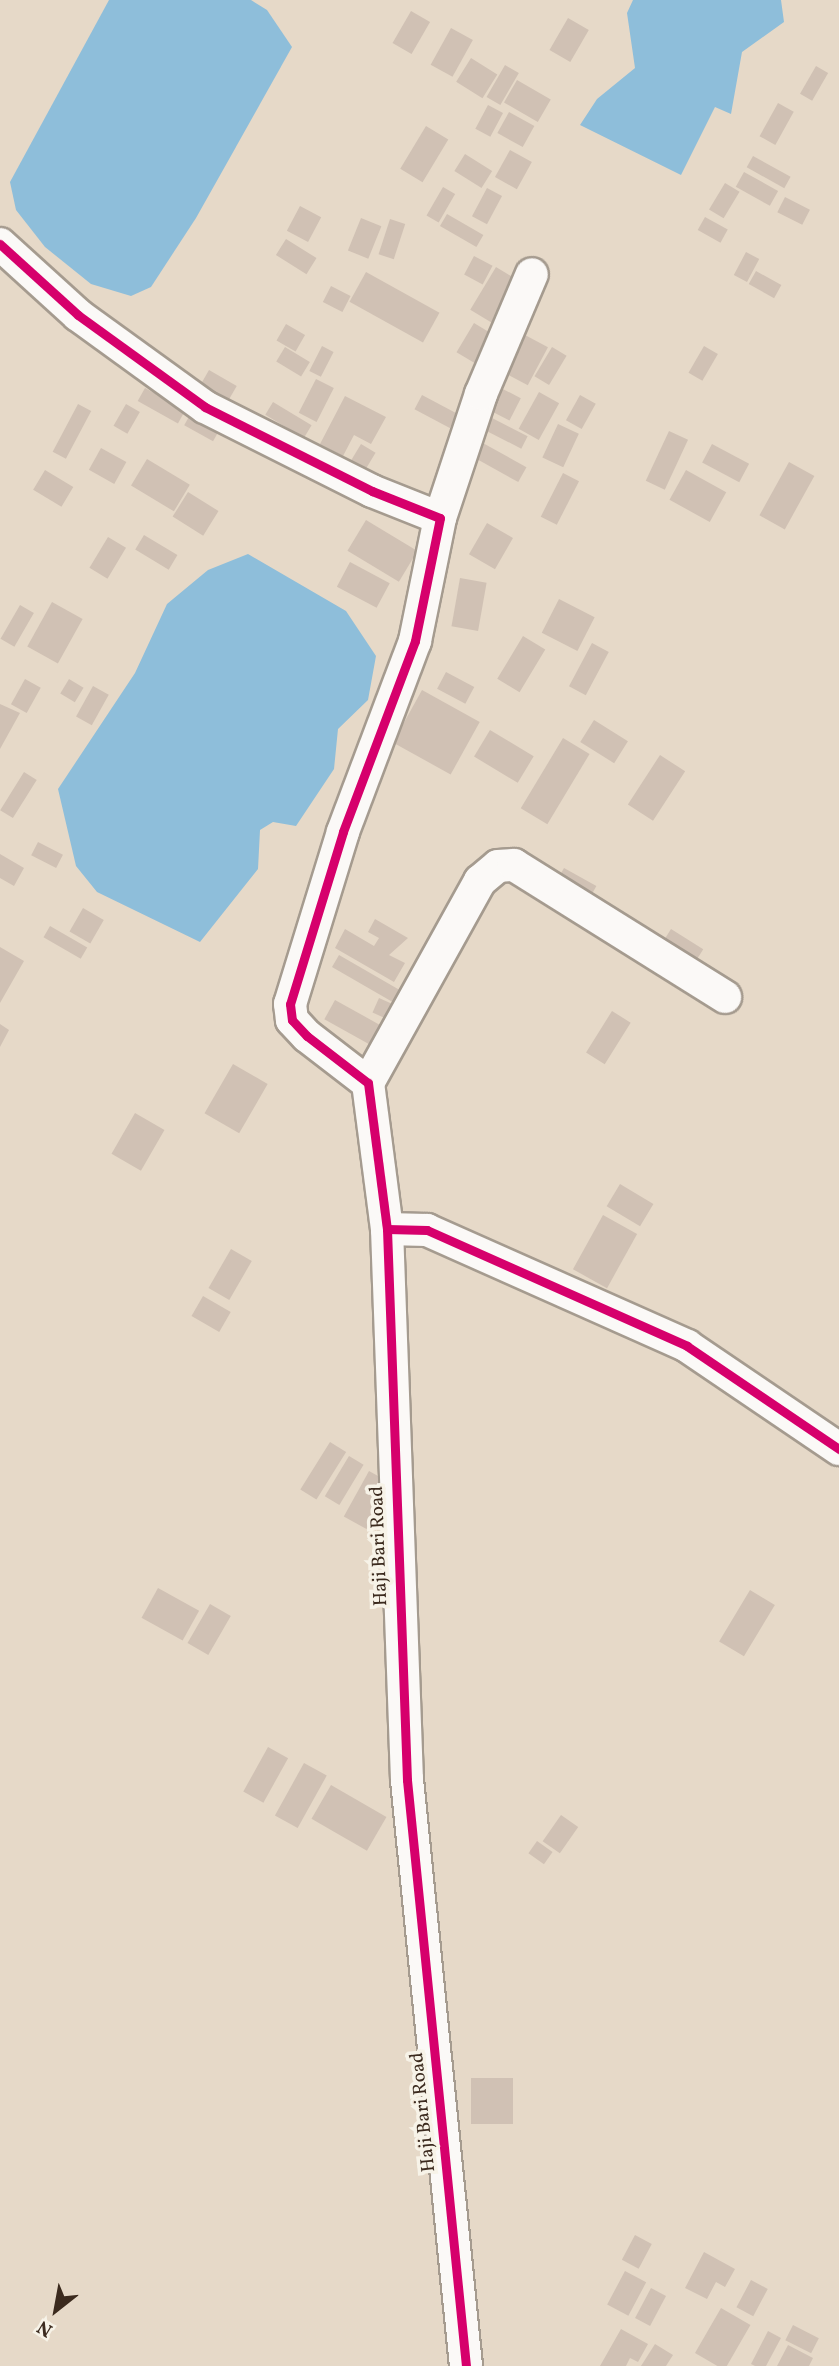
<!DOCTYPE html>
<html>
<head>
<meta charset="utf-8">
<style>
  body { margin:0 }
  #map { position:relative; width:839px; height:2366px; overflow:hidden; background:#e6d9c8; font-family:Vollkorn,serif }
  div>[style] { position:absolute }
  .water>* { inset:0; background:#8ebeda }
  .building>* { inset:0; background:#d0c1b4; transform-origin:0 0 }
  .roads { filter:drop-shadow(2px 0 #a59b8f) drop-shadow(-2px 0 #a59b8f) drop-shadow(0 2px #a59b8f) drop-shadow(0 -2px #a59b8f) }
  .minor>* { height:32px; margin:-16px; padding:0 16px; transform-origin:16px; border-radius:16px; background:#fbf9f7 }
  .cycleway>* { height:9px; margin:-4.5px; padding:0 4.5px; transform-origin:4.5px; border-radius:4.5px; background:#d6006c }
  span { translate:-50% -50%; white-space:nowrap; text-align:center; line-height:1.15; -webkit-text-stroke:7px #f7f3e8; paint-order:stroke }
  .street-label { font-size:19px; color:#3b2a1e }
  .north { position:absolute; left:21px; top:2275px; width:70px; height:70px; -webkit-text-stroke:5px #f7f3e8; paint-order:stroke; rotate:211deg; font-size:19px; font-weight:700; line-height:28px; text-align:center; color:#3b2a1e }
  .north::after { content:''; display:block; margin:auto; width:24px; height:32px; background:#3b2a1e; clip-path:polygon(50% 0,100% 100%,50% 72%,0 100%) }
</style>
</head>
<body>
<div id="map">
  <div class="water">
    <i style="clip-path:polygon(109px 0,251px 0,267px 10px,292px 47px,196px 218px,151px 287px,131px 296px,91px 284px,45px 247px,16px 210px,10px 182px)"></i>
    <i style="clip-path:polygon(633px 0,781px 0,784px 22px,742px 52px,731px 114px,715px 107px,681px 175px,580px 125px,597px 99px,635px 68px,627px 13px)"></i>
    <i style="clip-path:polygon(248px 554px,346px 611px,376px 656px,368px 700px,338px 729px,334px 769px,296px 826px,273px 822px,260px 830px,258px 869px,200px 942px,97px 892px,76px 866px,58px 789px,135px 673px,167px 604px,208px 570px)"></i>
  </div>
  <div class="building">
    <i style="left:411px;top:11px;width:22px;height:37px;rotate:30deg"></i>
    <i style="left:568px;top:18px;width:24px;height:37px;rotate:30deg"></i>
    <i style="left:451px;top:28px;width:25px;height:42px;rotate:29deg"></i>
    <i style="left:471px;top:58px;width:31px;height:28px;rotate:32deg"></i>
    <i style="left:505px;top:65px;width:16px;height:37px;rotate:30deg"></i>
    <i style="left:816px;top:66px;width:14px;height:32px;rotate:30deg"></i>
    <i style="left:517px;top:80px;width:39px;height:26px;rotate:30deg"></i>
    <i style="left:778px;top:103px;width:18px;height:38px;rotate:29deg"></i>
    <i style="left:488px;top:105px;width:17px;height:27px;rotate:28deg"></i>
    <i style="left:509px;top:112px;width:29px;height:24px;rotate:29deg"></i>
    <i style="left:426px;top:126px;width:26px;height:50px;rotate:31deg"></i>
    <i style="left:510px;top:150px;width:25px;height:31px;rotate:29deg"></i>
    <i style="left:465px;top:154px;width:32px;height:20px;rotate:32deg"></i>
    <i style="left:753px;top:156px;width:43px;height:13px;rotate:29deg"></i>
    <i style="left:744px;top:172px;width:39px;height:17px;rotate:29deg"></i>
    <i style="left:725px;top:183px;width:17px;height:31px;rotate:31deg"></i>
    <i style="left:443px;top:187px;width:14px;height:33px;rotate:30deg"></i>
    <i style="left:487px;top:188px;width:17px;height:32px;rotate:28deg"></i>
    <i style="left:785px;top:197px;width:28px;height:17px;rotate:27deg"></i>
    <i style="left:300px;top:206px;width:24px;height:28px;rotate:28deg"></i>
    <i style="left:447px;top:214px;width:42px;height:14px;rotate:30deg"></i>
    <i style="left:705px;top:217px;width:26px;height:15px;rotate:29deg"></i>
    <i style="left:361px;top:218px;width:22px;height:35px;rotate:22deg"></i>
    <i style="left:390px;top:219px;width:16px;height:37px;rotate:18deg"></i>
    <i style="left:286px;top:239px;width:36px;height:19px;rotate:32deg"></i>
    <i style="left:746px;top:252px;width:15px;height:26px;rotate:28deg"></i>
    <i style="left:474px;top:256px;width:21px;height:21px;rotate:28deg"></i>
    <i style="left:496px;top:267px;width:29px;height:50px;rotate:31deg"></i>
    <i style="left:756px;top:271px;width:29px;height:15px;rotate:29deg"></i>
    <i style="left:366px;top:272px;width:84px;height:34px;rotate:29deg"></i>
    <i style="left:331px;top:286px;width:22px;height:18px;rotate:27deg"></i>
    <i style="left:474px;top:323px;width:27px;height:34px;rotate:31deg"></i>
    <i style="left:286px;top:324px;width:22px;height:19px;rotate:30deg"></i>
    <i style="left:525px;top:335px;width:26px;height:43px;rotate:28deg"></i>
    <i style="left:322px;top:346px;width:13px;height:28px;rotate:27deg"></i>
    <i style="left:704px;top:346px;width:16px;height:31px;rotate:30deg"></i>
    <i style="left:285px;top:347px;width:29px;height:17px;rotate:31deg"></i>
    <i style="left:552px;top:347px;width:17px;height:34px;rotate:31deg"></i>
    <i style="left:209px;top:370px;width:32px;height:19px;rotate:30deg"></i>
    <i style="left:316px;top:379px;width:20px;height:38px;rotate:27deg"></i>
    <i style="left:495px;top:385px;width:29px;height:25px;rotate:27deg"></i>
    <i style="left:145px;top:388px;width:46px;height:15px;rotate:29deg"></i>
    <i style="left:539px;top:392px;width:23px;height:42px;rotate:29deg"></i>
    <i style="left:422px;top:395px;width:40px;height:16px;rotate:28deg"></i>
    <i style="left:580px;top:395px;width:18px;height:29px;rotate:29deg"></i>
    <i style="clip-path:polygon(345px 396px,386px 417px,371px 444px,354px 435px,343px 456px,320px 444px)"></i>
    <i style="left:273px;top:402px;width:45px;height:15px;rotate:31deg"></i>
    <i style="left:78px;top:404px;width:15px;height:54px;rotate:28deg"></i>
    <i style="left:126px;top:404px;width:16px;height:25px;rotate:30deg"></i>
    <i style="left:191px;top:413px;width:33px;height:14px;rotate:29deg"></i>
    <i style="left:492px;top:418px;width:40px;height:14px;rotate:27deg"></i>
    <i style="left:558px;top:424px;width:23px;height:37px;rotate:25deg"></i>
    <i style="left:669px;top:431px;width:21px;height:55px;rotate:25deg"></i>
    <i style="left:481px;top:442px;width:52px;height:17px;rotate:29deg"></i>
    <i style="left:361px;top:444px;width:17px;height:24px;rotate:31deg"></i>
    <i style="left:712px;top:444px;width:42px;height:21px;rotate:28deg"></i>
    <i style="left:101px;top:448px;width:29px;height:25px;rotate:29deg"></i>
    <i style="left:147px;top:459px;width:50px;height:31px;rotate:31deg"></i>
    <i style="left:789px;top:462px;width:29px;height:61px;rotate:29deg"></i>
    <i style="left:45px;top:470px;width:33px;height:23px;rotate:31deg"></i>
    <i style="left:686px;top:470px;width:46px;height:34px;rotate:29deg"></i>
    <i style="left:563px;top:473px;width:18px;height:49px;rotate:27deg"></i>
    <i style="left:188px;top:492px;width:36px;height:29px;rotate:32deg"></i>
    <i style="left:366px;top:520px;width:60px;height:36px;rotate:31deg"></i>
    <i style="left:487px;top:523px;width:30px;height:36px;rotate:30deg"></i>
    <i style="left:144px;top:535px;width:39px;height:17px;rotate:31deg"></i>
    <i style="left:108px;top:537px;width:21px;height:36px;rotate:31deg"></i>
    <i style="left:350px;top:562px;width:45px;height:28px;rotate:28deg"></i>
    <i style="left:460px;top:578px;width:27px;height:49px;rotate:10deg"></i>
    <i style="left:559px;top:599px;width:40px;height:38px;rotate:27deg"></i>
    <i style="left:52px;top:602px;width:35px;height:51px;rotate:29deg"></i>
    <i style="left:20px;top:605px;width:16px;height:39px;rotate:30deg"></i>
    <i style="left:523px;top:636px;width:26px;height:50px;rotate:31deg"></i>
    <i style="left:592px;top:643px;width:19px;height:49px;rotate:28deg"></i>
    <i style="left:446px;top:672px;width:32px;height:19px;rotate:28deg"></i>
    <i style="left:25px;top:679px;width:18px;height:29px;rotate:29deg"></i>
    <i style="left:69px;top:679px;width:17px;height:17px;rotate:31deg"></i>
    <i style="left:93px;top:686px;width:18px;height:35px;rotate:29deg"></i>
    <i style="left:422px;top:690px;width:66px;height:60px;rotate:29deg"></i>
    <i style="clip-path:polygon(0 704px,20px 713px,0 749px)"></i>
    <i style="left:594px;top:720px;width:40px;height:26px;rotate:32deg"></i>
    <i style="left:490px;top:730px;width:51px;height:31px;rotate:31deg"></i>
    <i style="left:563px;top:738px;width:31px;height:82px;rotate:31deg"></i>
    <i style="left:660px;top:755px;width:30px;height:59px;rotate:33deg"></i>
    <i style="left:24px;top:772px;width:15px;height:45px;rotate:32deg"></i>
    <i style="left:38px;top:842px;width:28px;height:15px;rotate:27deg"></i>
    <i style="clip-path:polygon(0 854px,24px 868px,14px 886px,0 878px)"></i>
    <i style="left:564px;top:868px;width:37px;height:19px;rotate:29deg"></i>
    <i style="left:83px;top:908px;width:24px;height:27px;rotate:30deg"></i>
    <i style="clip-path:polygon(375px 919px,408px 938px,389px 955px,405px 963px,394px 982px,335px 948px,345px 929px,374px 946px,379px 938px,368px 932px)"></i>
    <i style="left:50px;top:926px;width:43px;height:13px;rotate:30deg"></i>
    <i style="left:671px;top:929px;width:38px;height:25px;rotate:32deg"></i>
    <i style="clip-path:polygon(0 947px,24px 961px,0 1003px)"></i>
    <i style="left:339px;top:955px;width:74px;height:14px;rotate:30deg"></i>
    <i style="left:379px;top:998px;width:22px;height:16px;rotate:24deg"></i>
    <i style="left:335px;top:1000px;width:57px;height:22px;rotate:29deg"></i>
    <i style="left:612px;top:1011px;width:22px;height:49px;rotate:32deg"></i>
    <i style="clip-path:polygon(0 1024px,9px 1030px,0 1047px)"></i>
    <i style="left:233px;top:1064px;width:40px;height:57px;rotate:30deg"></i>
    <i style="left:135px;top:1113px;width:34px;height:47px;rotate:30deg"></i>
    <i style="left:620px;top:1184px;width:39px;height:26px;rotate:31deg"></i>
    <i style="left:603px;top:1215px;width:39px;height:62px;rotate:29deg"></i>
    <i style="left:231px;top:1249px;width:24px;height:45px;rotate:30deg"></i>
    <i style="left:203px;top:1296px;width:32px;height:23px;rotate:30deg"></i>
    <i style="left:330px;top:1442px;width:19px;height:56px;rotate:32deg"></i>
    <i style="left:349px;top:1456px;width:17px;height:47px;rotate:31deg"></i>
    <i style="left:369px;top:1471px;width:26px;height:52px;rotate:29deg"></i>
    <i style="left:158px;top:1588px;width:47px;height:34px;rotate:29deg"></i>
    <i style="left:750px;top:1590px;width:29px;height:60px;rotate:31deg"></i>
    <i style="left:210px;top:1604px;width:24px;height:45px;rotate:30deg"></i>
    <i style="left:268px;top:1747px;width:23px;height:51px;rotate:29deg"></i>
    <i style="left:304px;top:1763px;width:26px;height:60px;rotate:29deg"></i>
    <i style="left:331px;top:1785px;width:64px;height:39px;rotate:30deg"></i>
    <i style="left:561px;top:1815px;width:21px;height:32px;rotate:35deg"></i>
    <i style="left:537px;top:1841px;width:19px;height:15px;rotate:35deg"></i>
    <i style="left:471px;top:2078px;width:42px;height:46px"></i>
    <i style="left:635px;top:2235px;width:19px;height:28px;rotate:28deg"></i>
    <i style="clip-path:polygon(704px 2252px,735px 2269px,725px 2287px,716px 2282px,707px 2299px,685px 2288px)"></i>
    <i style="left:625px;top:2271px;width:24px;height:38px;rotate:28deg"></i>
    <i style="left:751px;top:2280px;width:19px;height:31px;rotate:28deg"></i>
    <i style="left:651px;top:2288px;width:17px;height:34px;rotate:28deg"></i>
    <i style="left:721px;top:2308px;width:34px;height:52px;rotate:30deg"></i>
    <i style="left:793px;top:2325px;width:29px;height:17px;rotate:27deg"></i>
    <i style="clip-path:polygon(621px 2329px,648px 2344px,638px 2362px,630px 2358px,626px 2366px,600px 2366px)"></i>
    <i style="clip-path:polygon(768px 2331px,781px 2338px,766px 2366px,755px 2366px,751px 2364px)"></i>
    <i style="clip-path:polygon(655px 2344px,673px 2355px,666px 2366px,641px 2366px)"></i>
    <i style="clip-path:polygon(788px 2345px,813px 2358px,809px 2366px,777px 2366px)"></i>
  </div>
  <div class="roads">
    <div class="minor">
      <i style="left:0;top:244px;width:105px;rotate:42.3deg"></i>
      <i style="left:78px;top:315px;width:157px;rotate:35.9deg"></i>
      <i style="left:205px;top:407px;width:187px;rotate:26.7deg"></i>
      <i style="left:372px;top:491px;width:73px;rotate:21.7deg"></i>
      <i style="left:440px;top:518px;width:126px;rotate:101.5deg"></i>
      <i style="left:415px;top:641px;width:204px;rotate:110.7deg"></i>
      <i style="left:343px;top:832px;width:180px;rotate:107.1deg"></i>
      <i style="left:290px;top:1004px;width:16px;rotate:83deg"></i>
      <i style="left:292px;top:1020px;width:22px;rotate:47deg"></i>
      <i style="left:307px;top:1036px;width:77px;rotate:37.6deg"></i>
      <i style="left:368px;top:1083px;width:147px;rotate:82.6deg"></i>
      <i style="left:440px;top:518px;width:131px;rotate:-71.7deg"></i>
      <i style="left:481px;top:394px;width:130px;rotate:-67deg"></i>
      <i style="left:368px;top:1083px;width:231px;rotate:-61deg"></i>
      <i style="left:480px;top:881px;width:23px;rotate:-40deg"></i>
      <i style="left:498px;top:866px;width:16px;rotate:-4deg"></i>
      <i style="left:514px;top:865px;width:249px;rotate:32deg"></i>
      <i style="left:466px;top:2366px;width:589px;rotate:-95.75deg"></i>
      <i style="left:407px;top:1780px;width:551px;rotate:-92.08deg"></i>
      <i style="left:387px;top:1229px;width:40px;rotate:1.4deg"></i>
      <i style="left:427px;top:1230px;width:285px;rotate:24deg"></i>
      <i style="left:687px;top:1346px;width:184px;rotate:34.1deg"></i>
    </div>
  </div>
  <div class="cycleway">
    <i style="left:0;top:244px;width:105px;rotate:42.3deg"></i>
    <i style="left:78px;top:315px;width:157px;rotate:35.9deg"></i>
    <i style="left:205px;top:407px;width:187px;rotate:26.7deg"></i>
    <i style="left:372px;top:491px;width:73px;rotate:21.7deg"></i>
    <i style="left:440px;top:518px;width:126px;rotate:101.5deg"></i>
    <i style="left:415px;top:641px;width:204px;rotate:110.7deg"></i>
    <i style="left:343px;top:832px;width:180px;rotate:107.1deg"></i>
    <i style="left:290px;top:1004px;width:16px;rotate:83deg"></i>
    <i style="left:292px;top:1020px;width:22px;rotate:47deg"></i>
    <i style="left:307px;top:1036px;width:77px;rotate:37.6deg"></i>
    <i style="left:368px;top:1083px;width:147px;rotate:82.6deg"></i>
    <i style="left:466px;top:2366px;width:589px;rotate:-95.75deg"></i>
    <i style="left:407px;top:1780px;width:551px;rotate:-92.08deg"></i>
    <i style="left:387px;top:1229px;width:40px;rotate:1.4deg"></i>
    <i style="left:427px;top:1230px;width:285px;rotate:24deg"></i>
    <i style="left:687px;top:1346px;width:184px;rotate:34.1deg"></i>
  </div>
  <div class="street-label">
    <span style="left:380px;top:1546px;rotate:-92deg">Haji Bari Road</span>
    <span style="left:424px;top:2112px;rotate:-96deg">Haji Bari Road</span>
  </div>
  <div class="north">N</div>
</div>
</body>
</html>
